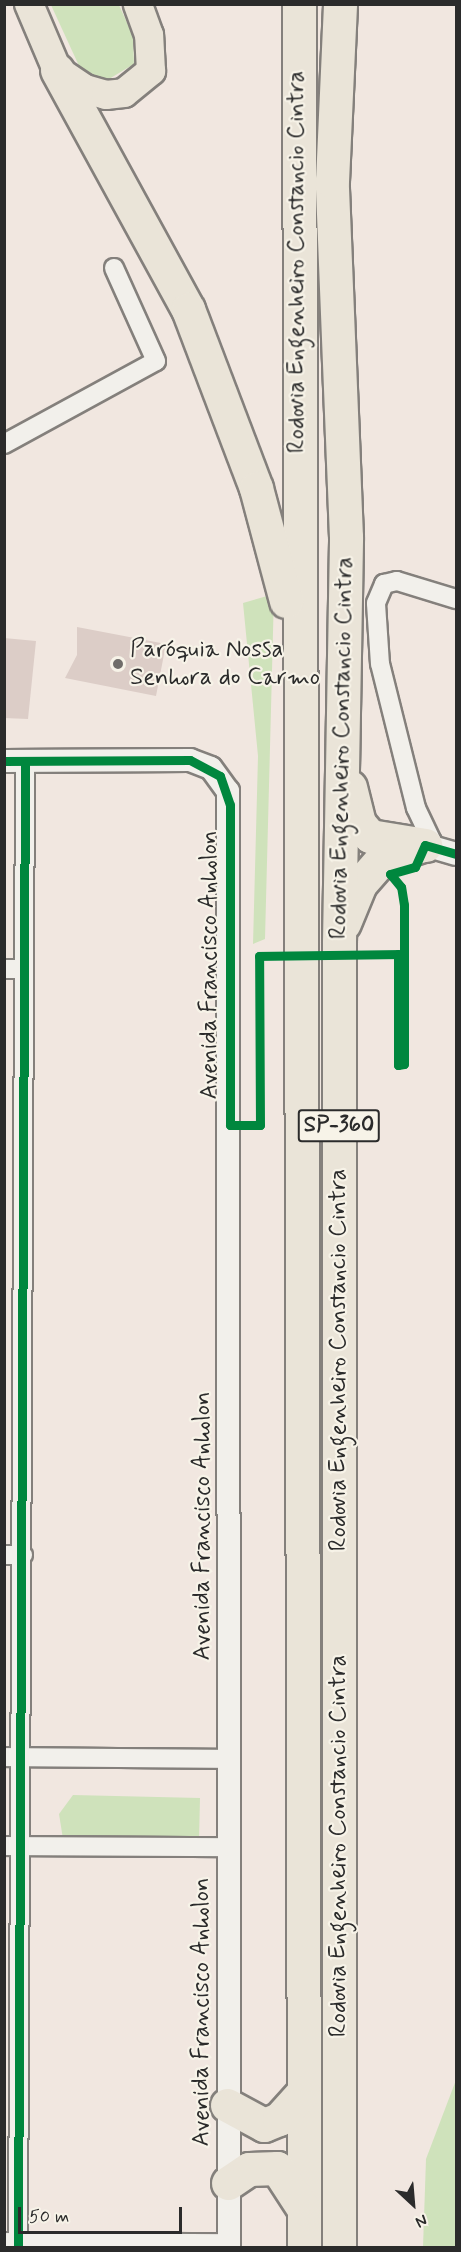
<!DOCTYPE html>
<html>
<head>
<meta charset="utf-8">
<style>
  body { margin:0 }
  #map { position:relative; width:461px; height:2252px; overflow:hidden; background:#f1e7e0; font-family:Mynerve,sans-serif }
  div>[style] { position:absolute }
  .green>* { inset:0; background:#cfe2bb }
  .building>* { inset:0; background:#dccdc7 }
  .roads { filter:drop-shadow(2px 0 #84807c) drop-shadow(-2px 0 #84807c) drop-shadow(0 2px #84807c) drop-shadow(0 -2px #84807c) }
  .minor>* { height:18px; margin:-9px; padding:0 9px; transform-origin:9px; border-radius:9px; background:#f2f0eb }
  .tertiary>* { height:22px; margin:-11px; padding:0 11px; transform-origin:11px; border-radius:11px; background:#f2f0eb }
  .primary>* { height:28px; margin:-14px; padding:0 14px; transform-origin:14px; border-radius:14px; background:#eae4d8 }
  .motorway>* { height:33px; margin:-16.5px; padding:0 16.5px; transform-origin:16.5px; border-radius:16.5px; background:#eae4d8 }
  .cycleway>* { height:9px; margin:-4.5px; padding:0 4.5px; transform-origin:4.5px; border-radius:4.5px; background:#00873e }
  .dots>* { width:16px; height:16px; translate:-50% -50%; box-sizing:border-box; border:3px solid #f7f3e8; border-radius:50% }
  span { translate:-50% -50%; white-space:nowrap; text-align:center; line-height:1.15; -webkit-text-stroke:4.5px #f7f3e8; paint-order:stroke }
  .shield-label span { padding:2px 4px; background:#f7f3e8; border:2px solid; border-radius:4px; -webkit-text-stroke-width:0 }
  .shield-label { font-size:22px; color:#2b2b2b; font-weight:700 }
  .street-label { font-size:24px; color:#2b2b2b }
  .poi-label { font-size:24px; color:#2b2b2b }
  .left { translate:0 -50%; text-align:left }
  .frame { position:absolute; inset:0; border:6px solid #2b2b2b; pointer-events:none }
  .north { position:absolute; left:383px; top:2174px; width:60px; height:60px; -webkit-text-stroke:4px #f7f3e8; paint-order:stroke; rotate:154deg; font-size:16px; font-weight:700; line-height:24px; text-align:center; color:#2b2b2b }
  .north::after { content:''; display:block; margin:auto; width:21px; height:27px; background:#2b2b2b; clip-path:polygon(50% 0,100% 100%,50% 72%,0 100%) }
  .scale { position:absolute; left:18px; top:2207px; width:164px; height:27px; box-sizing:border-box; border:3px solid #2b2b2b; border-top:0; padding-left:8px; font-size:18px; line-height:21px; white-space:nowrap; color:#2b2b2b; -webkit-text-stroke:4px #f7f3e8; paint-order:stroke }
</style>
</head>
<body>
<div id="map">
  <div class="green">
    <i style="clip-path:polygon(51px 5px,119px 5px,133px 36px,134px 64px,104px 82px,80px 68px)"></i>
    <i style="clip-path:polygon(274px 594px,265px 939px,253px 944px,258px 756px,243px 603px)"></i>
    <i style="clip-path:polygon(73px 1795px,200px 1798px,199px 1841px,63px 1839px,59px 1814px)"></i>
    <i style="clip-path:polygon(456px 2080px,456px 2247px,423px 2247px,426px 2159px)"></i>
  </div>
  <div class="building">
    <i style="clip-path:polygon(77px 627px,166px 644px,156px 696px,65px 678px,77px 655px)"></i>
    <i style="clip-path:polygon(4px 638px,36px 641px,28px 719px,4px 718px)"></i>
  </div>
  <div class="roads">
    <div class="minor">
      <i style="left:4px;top:444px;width:173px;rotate:-28.6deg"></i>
      <i style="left:156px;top:361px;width:102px;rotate:-114.3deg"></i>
      <i style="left:435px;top:848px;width:44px;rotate:-115.4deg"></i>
      <i style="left:416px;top:808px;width:148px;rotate:-104deg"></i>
      <i style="left:380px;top:664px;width:61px;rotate:-93.8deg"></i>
      <i style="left:376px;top:603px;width:21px;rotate:-67deg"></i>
      <i style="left:384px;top:584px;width:13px;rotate:-13deg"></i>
      <i style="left:397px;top:581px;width:62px;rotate:17deg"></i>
      <i style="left:4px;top:969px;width:20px"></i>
      <i style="left:4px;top:1555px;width:19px"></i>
      <i style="left:4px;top:1757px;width:226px;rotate:0.5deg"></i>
      <i style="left:4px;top:1846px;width:226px;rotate:0.3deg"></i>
      <i style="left:4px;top:2242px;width:225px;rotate:0.3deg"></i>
      <i style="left:18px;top:2248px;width:1487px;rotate:-89.73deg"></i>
    </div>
    <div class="tertiary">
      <i style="left:4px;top:761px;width:186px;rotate:-0.3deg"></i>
      <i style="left:190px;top:760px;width:22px;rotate:21deg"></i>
      <i style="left:211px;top:768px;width:29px;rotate:54deg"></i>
      <i style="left:228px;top:791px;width:1457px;rotate:89.96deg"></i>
      <i style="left:425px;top:845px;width:32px;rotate:16deg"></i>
    </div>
    <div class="primary">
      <i style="left:29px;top:4px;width:72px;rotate:67deg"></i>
      <i style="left:57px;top:70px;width:34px;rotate:34deg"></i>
      <i style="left:85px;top:89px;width:22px;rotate:16deg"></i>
      <i style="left:106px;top:95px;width:18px;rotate:-6deg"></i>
      <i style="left:124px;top:93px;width:35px;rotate:-39deg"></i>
      <i style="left:151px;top:71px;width:36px;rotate:-93deg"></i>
      <i style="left:149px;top:35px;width:33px;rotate:-110deg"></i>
    </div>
    <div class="motorway">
      <i style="left:299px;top:4px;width:2244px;rotate:89.87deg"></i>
      <i style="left:57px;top:70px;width:273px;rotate:61.3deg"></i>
      <i style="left:188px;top:309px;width:191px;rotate:69.2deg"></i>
      <i style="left:256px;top:488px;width:117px;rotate:75.1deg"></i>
      <i style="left:350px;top:787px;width:37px;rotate:76deg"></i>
      <i style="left:359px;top:823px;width:17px;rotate:50deg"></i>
      <i style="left:370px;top:836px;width:56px;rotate:9.3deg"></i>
      <i style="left:344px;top:923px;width:42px;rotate:-67.7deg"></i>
      <i style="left:360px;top:884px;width:35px;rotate:-49deg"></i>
      <i style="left:383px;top:858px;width:40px;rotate:-18deg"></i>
      <i style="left:227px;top:2105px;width:42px;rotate:28.4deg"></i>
      <i style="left:264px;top:2125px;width:16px;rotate:-22deg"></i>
      <i style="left:279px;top:2119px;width:36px;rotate:-48deg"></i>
      <i style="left:228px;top:2183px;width:25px;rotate:-34deg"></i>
      <i style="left:249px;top:2169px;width:28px;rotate:-2deg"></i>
      <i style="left:277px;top:2168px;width:48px;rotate:57deg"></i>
      <i style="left:339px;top:2248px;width:1306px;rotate:-90deg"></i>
      <i style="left:339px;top:942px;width:405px;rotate:-89deg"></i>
      <i style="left:346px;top:537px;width:356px;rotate:-92.3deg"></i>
      <i style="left:332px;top:181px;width:177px;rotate:-87.4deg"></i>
    </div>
  </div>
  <div class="cycleway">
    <i style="left:4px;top:761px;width:186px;rotate:-0.3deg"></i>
    <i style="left:190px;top:760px;width:34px;rotate:28deg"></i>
    <i style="left:220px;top:776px;width:31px;rotate:71deg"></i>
    <i style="left:230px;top:805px;width:320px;rotate:90deg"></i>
    <i style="left:230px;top:1125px;width:30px"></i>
    <i style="left:260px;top:1125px;width:169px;rotate:-90.3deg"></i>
    <i style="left:259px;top:956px;width:139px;rotate:-0.8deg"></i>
    <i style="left:398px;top:954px;width:111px;rotate:90deg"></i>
    <i style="left:398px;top:1065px;width:6px;rotate:-9deg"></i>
    <i style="left:404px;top:1064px;width:159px;rotate:-90deg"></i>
    <i style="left:404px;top:905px;width:18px;rotate:-99deg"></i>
    <i style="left:401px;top:887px;width:17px;rotate:-130deg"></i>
    <i style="left:390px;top:874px;width:26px;rotate:-16deg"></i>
    <i style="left:415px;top:867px;width:24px;rotate:-66deg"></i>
    <i style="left:425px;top:845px;width:32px;rotate:16deg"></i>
    <i style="left:18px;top:2248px;width:1487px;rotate:-89.73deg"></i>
  </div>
  <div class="dots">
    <i style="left:118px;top:664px;background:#706d6a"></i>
  </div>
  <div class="shield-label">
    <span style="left:339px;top:1126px">SP-360</span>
  </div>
  <div class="street-label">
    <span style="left:297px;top:262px;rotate:-90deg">Rodovia Engenheiro Constancio Cintra</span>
    <span style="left:342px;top:748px;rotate:-89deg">Rodovia Engenheiro Constancio Cintra</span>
    <span style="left:210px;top:965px;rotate:-90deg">Avenida Francisco Anholon</span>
    <span style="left:339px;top:1360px;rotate:-90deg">Rodovia Engenheiro Constancio Cintra</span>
    <span style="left:203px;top:1526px;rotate:-90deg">Avenida Francisco Anholon</span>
    <span style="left:339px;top:1846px;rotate:-90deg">Rodovia Engenheiro Constancio Cintra</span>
    <span style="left:202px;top:2012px;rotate:-90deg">Avenida Francisco Anholon</span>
  </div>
  <div class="poi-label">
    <span class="left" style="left:130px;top:664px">Paróquia Nossa<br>Senhora do Carmo</span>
  </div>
  <div class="frame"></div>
  <div class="north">N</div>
  <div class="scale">50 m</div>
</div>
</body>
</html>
